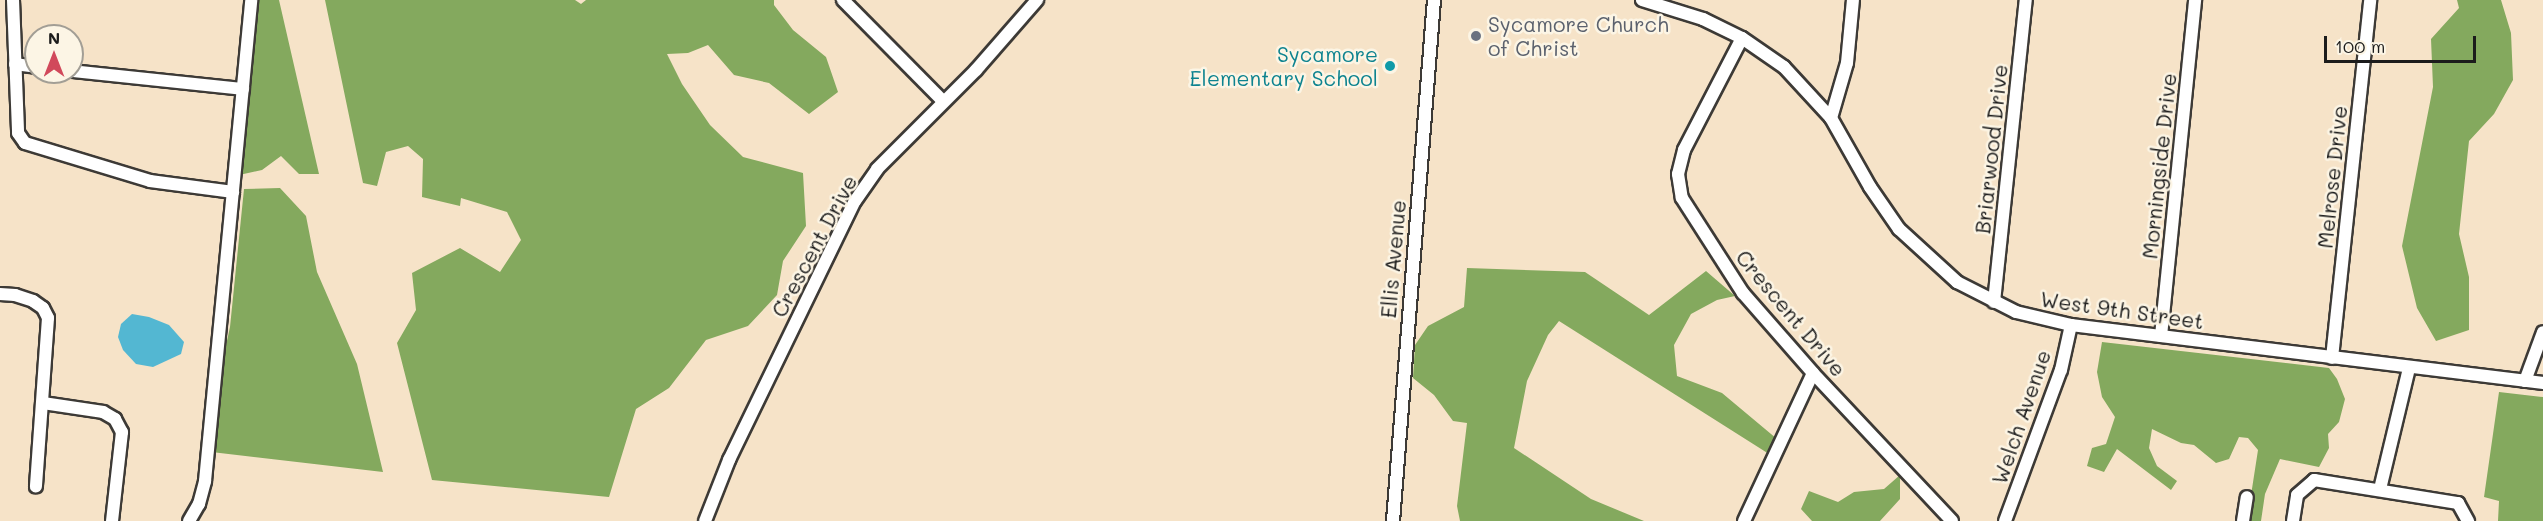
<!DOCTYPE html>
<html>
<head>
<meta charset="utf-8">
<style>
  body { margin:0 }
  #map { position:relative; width:2543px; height:521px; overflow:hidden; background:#f6e3c8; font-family:Mali,sans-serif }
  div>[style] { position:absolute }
  .forest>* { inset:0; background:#84a95e }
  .water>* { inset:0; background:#53b7d2 }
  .roads { filter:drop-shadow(2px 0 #3d3a36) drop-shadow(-2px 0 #3d3a36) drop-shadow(0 2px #3d3a36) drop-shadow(0 -2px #3d3a36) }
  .minor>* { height:12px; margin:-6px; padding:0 6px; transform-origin:6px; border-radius:6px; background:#fff }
  .dots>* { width:16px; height:16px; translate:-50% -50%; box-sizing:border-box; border:3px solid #fcf5e5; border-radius:50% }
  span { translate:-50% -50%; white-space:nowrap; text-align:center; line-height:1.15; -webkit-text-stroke:5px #fcf5e5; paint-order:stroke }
  .worship-label { font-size:21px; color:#5b616d }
  .left { translate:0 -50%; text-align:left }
  .culture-label { font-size:21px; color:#0d838f }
  .right { translate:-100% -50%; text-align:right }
  .street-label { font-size:21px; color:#1c1c1c }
  .north { position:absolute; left:24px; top:24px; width:60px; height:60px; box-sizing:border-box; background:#fcf5e5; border:2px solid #a29e95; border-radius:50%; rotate:0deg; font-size:16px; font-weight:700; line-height:24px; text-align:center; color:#1c1c1c }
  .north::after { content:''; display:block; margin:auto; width:21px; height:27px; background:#d1495b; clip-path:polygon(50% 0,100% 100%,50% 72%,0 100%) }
  .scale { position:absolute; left:2324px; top:36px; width:152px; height:27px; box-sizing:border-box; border:3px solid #1c1c1c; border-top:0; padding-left:8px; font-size:18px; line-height:21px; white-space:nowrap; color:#1c1c1c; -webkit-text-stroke:4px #fcf5e5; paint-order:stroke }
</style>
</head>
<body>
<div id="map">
  <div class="forest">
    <i style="clip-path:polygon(257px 0,279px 0,319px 174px,299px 174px,281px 156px,262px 170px,230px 177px)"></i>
    <i style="clip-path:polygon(325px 0,575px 0,581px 4px,586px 0,774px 0,774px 5px,793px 30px,826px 57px,838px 92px,809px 114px,769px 83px,734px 75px,708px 45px,688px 53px,667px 54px,682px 84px,710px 125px,743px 157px,803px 173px,806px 226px,783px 261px,777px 295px,748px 326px,706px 340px,669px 388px,636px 409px,609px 497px,432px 480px,397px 343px,416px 310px,412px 273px,460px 248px,500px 272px,521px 240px,507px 212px,461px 198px,460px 206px,422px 197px,423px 159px,408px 146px,386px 152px,377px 186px,363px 183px)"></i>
    <i style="clip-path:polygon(2457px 0,2501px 0,2511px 33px,2513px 80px,2494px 114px,2469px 141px,2459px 234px,2469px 277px,2469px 330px,2436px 341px,2417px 308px,2402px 246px,2433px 87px,2431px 39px,2459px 8px)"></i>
    <i style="clip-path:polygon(280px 188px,306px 216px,317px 272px,357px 364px,383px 472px,203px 451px,230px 327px,244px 189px)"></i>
    <i style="clip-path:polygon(1467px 268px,1585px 272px,1649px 315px,1706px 271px,1735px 296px,1717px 300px,1691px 314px,1674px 345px,1677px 376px,1722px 393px,1777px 439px,1769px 454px,1559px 321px,1548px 335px,1527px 381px,1514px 448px,1591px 499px,1644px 521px,1460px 521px,1457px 506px,1467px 423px,1453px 421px,1434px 395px,1413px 378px,1415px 345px,1428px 326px,1464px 307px)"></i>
    <i style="clip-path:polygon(2102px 342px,2329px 368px,2337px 379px,2345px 399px,2339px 422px,2328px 434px,2329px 448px,2319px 467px,2280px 459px,2265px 494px,2261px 521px,2247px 521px,2258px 450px,2248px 438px,2239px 437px,2229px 459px,2216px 463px,2194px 445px,2181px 443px,2152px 429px,2149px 448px,2157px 466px,2177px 481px,2171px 490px,2117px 449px,2104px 472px,2087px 466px,2092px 448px,2106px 444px,2115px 417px,2102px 397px,2097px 372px)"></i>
    <i style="clip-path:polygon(2499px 392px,2543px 397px,2543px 521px,2498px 521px,2499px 501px,2484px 497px)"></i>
    <i style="clip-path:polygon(1900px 475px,1900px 499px,1880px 521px,1812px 521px,1801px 509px,1809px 491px,1838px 502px,1854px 492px,1884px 489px)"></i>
  </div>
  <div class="water">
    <i style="clip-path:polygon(132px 314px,149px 317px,169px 325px,184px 342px,181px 354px,153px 367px,136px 364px,123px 350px,118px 337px,121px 324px)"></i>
  </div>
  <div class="roads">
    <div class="minor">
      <i style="left:13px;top:0;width:133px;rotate:87.8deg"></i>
      <i style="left:18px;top:133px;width:12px;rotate:55deg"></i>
      <i style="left:25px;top:143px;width:131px;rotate:16.9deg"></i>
      <i style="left:150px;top:181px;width:84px;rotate:7.5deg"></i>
      <i style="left:843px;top:0;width:142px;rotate:45.3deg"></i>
      <i style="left:1642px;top:0;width:64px;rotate:17.3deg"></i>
      <i style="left:1703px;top:19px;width:43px;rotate:26deg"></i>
      <i style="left:1742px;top:38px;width:51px;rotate:34.6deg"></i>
      <i style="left:1784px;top:67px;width:69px;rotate:47.3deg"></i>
      <i style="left:1831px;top:118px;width:79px;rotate:60.5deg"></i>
      <i style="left:1870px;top:187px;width:51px;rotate:55.4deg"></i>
      <i style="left:1899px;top:229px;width:79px;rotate:42.4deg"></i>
      <i style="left:1957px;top:282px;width:66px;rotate:27deg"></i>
      <i style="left:2016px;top:312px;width:57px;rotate:13.3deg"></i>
      <i style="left:2071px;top:325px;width:476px;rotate:7deg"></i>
      <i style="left:1742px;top:38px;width:126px;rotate:117.4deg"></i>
      <i style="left:1684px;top:150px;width:25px;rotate:104deg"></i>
      <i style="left:1678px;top:174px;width:24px;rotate:81deg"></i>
      <i style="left:1682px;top:198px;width:113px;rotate:57.3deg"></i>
      <i style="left:1743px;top:293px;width:106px;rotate:48.8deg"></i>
      <i style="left:1813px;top:373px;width:203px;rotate:46.8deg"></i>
      <i style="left:15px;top:64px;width:21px;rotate:8deg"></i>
      <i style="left:72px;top:71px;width:172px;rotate:6deg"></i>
      <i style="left:1831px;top:118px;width:57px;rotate:-73.8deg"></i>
      <i style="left:1847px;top:63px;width:63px;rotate:-84.6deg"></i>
      <i style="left:0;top:294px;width:15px;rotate:4deg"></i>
      <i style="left:15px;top:295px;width:19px;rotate:18deg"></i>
      <i style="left:33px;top:301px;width:12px;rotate:35deg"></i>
      <i style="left:43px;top:308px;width:11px;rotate:63deg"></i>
      <i style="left:48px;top:318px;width:169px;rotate:94.1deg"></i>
      <i style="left:1994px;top:302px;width:304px;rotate:-84deg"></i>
      <i style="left:2161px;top:336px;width:338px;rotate:-84.2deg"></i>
      <i style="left:2332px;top:358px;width:360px;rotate:-83.9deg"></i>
      <i style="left:2525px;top:381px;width:52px;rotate:-69.8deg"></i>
      <i style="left:43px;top:403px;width:61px;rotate:8.5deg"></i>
      <i style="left:103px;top:412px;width:14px;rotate:30deg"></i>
      <i style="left:115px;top:419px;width:15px;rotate:62deg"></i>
      <i style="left:122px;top:432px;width:90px;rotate:96.4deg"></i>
      <i style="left:2380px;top:489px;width:124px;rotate:-76.5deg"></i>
      <i style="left:189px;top:521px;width:20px;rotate:-60deg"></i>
      <i style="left:199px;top:504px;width:24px;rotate:-75deg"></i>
      <i style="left:205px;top:481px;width:483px;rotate:-84.5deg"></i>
      <i style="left:705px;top:521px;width:66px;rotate:-68.5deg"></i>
      <i style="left:729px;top:460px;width:288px;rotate:-64.1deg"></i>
      <i style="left:855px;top:201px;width:39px;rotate:-55deg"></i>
      <i style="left:877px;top:169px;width:140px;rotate:-45deg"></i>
      <i style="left:976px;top:70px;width:93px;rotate:-48.9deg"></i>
      <i style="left:1393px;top:521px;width:523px;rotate:-85.5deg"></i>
      <i style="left:1744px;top:521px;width:163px;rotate:-65deg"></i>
      <i style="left:2005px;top:521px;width:161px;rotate:-69.7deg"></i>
      <i style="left:2061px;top:370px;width:46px;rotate:-77.5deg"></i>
      <i style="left:2243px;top:521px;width:24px;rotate:-81deg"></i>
      <i style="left:2293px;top:521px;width:26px;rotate:-81deg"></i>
      <i style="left:2297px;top:495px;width:23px;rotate:-41deg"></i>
      <i style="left:2314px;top:480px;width:146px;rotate:9.1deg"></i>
      <i style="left:2458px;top:503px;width:21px;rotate:61deg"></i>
    </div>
  </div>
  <div class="dots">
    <i style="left:1476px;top:36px;background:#6b7280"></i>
    <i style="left:1390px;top:66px;background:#0f9aa8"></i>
  </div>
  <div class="worship-label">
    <span class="left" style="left:1488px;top:36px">Sycamore Church<br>of Christ</span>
  </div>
  <div class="culture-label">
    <span class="right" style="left:1378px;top:66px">Sycamore<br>Elementary School</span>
  </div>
  <div class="street-label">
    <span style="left:1991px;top:149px;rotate:-84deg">Briarwood Drive</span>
    <span style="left:2159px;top:166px;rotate:-84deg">Morningside Drive</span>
    <span style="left:2332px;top:177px;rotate:-84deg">Melrose Drive</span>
    <span style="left:814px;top:246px;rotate:-62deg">Crescent Drive</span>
    <span style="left:1393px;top:259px;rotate:-85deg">Ellis Avenue</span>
    <span style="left:2122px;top:310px;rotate:8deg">West 9th Street</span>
    <span style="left:1791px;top:313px;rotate:50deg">Crescent Drive</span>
    <span style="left:2021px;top:417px;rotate:-71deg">Welch Avenue</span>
  </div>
  <div class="north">N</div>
  <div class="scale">100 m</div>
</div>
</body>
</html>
